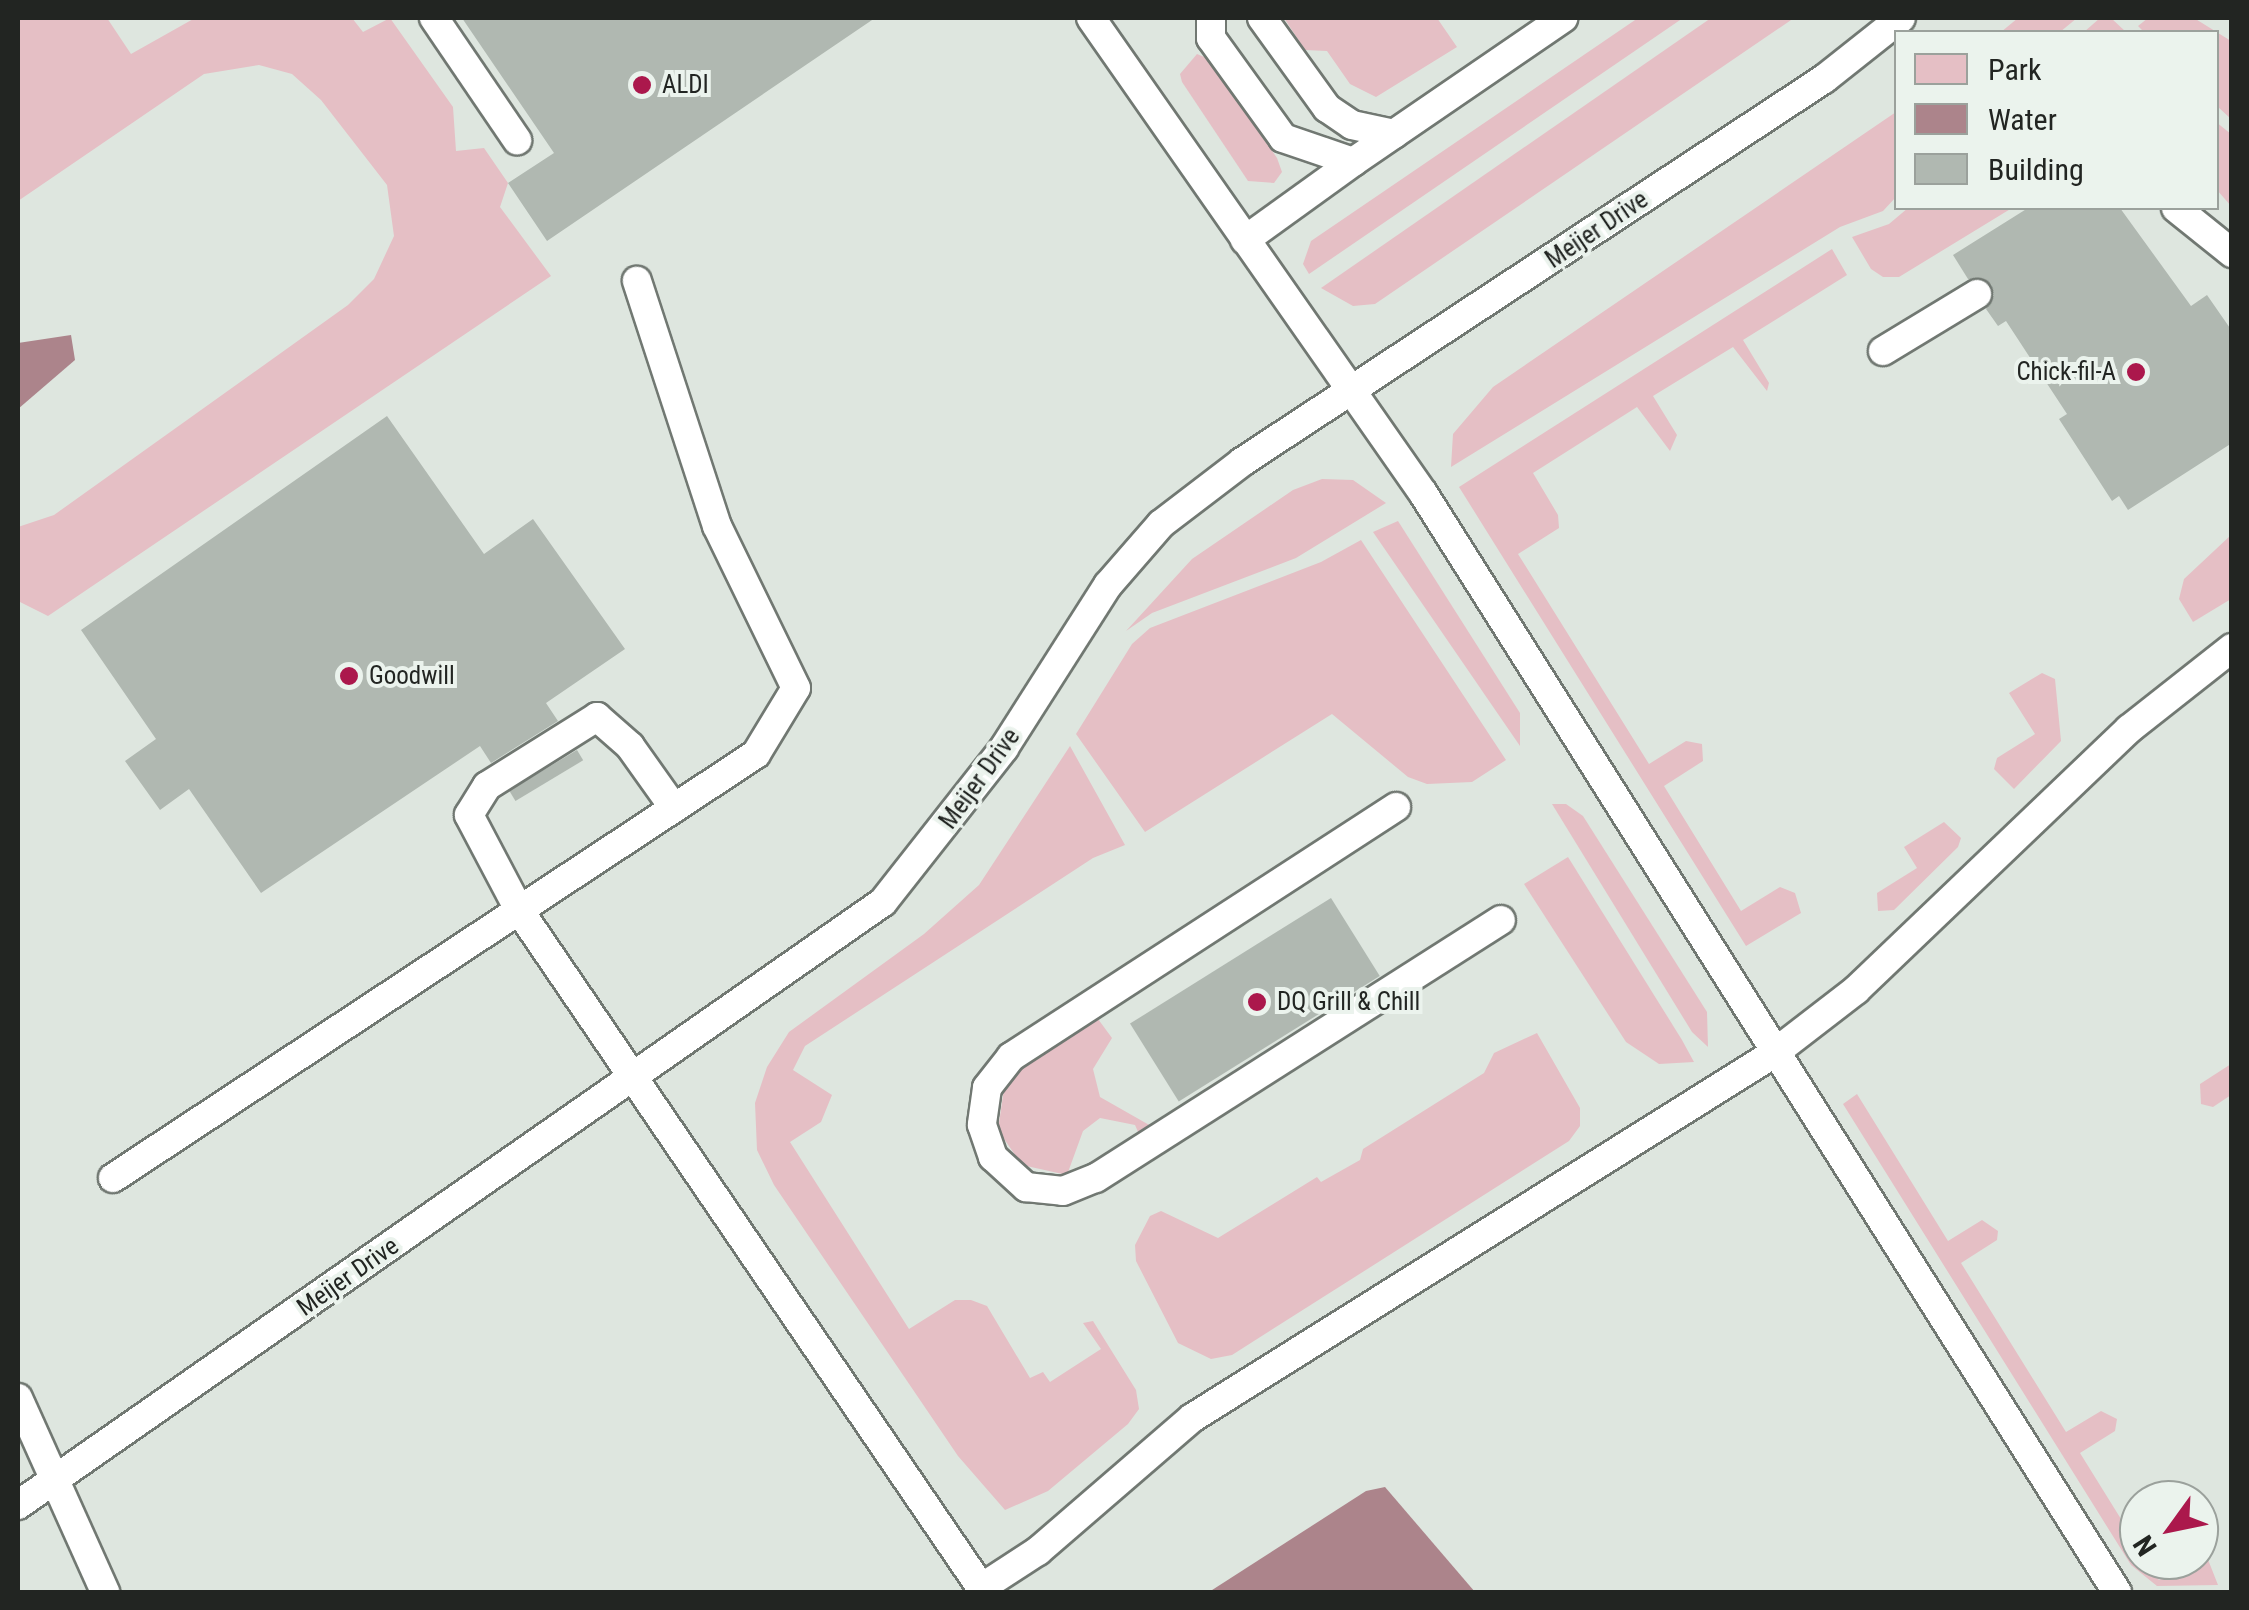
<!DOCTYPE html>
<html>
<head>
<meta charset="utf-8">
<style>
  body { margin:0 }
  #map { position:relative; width:2249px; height:1610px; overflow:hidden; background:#dee6df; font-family:"Roboto Condensed",sans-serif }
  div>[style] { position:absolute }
  .green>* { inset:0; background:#e5bfc5 }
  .water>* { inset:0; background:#ac848b }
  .building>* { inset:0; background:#b0b8b1; transform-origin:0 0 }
  .roads { filter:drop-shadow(2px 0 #717872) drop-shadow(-2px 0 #717872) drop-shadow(0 2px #717872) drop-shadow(0 -2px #717872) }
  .lane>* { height:28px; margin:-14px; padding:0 14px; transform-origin:14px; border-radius:14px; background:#fff }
  .dots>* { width:28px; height:28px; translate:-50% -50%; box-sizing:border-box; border:5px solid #ebf3ed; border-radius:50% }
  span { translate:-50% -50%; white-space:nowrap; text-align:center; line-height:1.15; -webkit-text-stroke:8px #ebf3ed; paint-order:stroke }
  .poi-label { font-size:25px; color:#222522 }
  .left { translate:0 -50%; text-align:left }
  .right { translate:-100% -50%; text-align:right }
  .street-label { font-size:25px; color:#222522 }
  .frame { position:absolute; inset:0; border:20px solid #222522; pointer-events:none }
  .legend { position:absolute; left:1894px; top:30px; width:325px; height:180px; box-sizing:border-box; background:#ebf3ed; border:2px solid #9ba19c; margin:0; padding:12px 18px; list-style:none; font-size:30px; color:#222522 }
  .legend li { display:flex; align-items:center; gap:20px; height:50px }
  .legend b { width:50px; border:2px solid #9ba19c }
  .north { position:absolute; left:2119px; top:1480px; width:100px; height:100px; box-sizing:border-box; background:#ebf3ed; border:2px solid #9ba19c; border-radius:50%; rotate:237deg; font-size:28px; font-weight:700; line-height:40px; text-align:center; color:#222522 }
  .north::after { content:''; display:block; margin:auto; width:35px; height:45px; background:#ab184c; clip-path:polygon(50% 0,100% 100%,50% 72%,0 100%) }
</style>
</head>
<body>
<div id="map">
  <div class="green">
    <i style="clip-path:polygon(18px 18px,107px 18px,131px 54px,195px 18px,352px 18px,363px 32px,390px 18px,453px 107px,456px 151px,484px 148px,508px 183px,500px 207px,551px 276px,48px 616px,18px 601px,18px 527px,54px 515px,348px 305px,374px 279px,394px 236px,387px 185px,321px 100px,292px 74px,259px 65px,204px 74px,18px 201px)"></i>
    <i style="clip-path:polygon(1284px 18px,1437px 18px,1457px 47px,1376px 97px,1350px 84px,1327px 51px,1305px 50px)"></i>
    <i style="clip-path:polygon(1638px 18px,1683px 18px,1309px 274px,1303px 264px,1311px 241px)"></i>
    <i style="clip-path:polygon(1711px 18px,1794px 18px,1375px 304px,1353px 306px,1321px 288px)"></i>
    <i style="clip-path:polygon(2018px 18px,2077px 18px,2060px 32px,2001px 32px)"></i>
    <i style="clip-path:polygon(2100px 18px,2111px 18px,2126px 32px,2084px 32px)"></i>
    <i style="clip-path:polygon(2148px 18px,2194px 18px,2231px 41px,2231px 119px,2217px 106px,2216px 32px,2144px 32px,2138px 26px)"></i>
    <i style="clip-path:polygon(1197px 54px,1209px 59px,1277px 158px,1282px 172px,1274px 183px,1248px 181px,1182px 82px,1180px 74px)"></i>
    <i style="clip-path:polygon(1896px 112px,1896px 197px,1883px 211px,1840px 227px,1451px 467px,1453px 434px,1493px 387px)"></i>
    <i style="clip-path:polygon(2216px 122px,2231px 134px,2231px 206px,2217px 190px)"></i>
    <i style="clip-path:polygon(1908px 208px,2012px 208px,1899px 277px,1883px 277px,1871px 269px,1852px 237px,1889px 224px)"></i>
    <i style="clip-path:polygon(1832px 249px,1847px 275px,1743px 340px,1769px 383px,1767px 391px,1733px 347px,1653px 396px,1677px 435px,1670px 451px,1637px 407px,1533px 473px,1558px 515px,1559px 528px,1518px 554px,1649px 764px,1686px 741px,1702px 744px,1703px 761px,1664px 786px,1741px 911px,1780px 887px,1795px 893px,1801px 913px,1746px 946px,1459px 487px)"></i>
    <i style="clip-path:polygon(1322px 479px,1353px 480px,1386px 503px,1296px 558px,1152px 613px,1126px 631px,1192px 559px,1293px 490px)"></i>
    <i style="clip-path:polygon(1398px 521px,1520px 713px,1520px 746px,1373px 532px)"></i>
    <i style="clip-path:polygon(2231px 535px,2231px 599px,2193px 622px,2179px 599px,2184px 579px)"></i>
    <i style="clip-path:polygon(1361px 540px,1506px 760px,1472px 782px,1427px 784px,1408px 777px,1332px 714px,1145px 832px,1076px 734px,1132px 644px,1150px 628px,1321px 562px)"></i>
    <i style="clip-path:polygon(2042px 673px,2055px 679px,2061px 741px,2014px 789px,1994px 769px,1997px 758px,2035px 734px,2009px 693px)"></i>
    <i style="clip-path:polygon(1070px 746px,1125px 845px,1093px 858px,805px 1046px,793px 1070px,832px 1095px,821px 1122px,790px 1142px,909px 1329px,955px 1300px,971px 1300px,987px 1306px,1030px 1378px,1043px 1372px,1050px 1382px,1101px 1349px,1083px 1323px,1093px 1321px,1136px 1390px,1139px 1409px,1128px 1424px,1048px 1491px,1005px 1510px,958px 1456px,774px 1185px,757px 1150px,755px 1103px,767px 1067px,789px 1032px,924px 934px,979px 885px)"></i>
    <i style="clip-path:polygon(1552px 804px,1566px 804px,1583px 816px,1707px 1012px,1708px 1047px,1692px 1032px)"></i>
    <i style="clip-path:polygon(1944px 822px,1961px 838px,1958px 847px,1894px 910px,1878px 911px,1877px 893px,1917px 868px,1904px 847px)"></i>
    <i style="clip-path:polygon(1568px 857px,1682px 1040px,1694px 1062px,1659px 1064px,1626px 1042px,1524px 884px)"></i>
    <i style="clip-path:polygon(1098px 1019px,1112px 1038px,1093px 1069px,1100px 1097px,1151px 1126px,1139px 1134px,1135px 1125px,1100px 1118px,1083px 1131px,1067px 1175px,1022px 1165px,998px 1130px,1004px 1089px,1017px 1071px)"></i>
    <i style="clip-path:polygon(1537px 1033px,1580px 1108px,1580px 1126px,1569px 1141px,1232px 1355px,1211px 1359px,1178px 1343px,1136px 1261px,1135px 1245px,1150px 1216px,1161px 1211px,1218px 1238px,1317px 1177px,1321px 1182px,1360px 1160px,1363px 1149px,1484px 1073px,1494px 1053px)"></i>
    <i style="clip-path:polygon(2231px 1064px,2231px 1095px,2213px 1107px,2201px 1104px,2200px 1084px)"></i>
    <i style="clip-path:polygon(1857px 1094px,1948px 1241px,1982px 1220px,1998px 1231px,1997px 1240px,1961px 1263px,2066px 1432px,2101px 1411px,2117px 1419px,2115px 1431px,2080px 1453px,2139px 1548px,2139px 1560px,2146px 1560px,2159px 1580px,2207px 1557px,2218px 1585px,2157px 1586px,2131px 1565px,1843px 1104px)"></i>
  </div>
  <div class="water">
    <i style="clip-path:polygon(71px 335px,75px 360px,18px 409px,18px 343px)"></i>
    <i style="clip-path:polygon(1385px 1487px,1475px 1592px,1209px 1592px,1366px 1491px)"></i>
  </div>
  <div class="building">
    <i style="clip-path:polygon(462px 18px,875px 18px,547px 241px,508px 183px,554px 153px)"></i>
    <i style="clip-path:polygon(2028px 208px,2120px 208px,2191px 306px,2207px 295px,2232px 331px,2232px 443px,2128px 510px,2119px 496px,2112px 501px,2059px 419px,2067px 414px,2006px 321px,1998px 326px,1986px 309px,1994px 295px,1991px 284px,1968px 279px,1953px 255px)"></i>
    <i style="clip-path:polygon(387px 416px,484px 554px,533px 519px,625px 649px,546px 703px,558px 721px,491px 763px,480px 746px,261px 893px,189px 789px,160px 810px,125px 761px,156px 739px,81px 630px)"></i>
    <i style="left:577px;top:750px;width:12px;height:79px;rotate:59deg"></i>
    <i style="left:1331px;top:898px;width:92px;height:237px;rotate:58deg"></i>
  </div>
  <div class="roads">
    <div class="lane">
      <i style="left:434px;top:18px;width:148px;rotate:55.8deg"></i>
      <i style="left:1091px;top:18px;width:580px;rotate:55.05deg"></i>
      <i style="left:1423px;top:493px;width:1300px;rotate:57.73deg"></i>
      <i style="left:1211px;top:18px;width:20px;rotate:90deg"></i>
      <i style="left:1211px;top:38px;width:123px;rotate:54.2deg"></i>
      <i style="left:1283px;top:138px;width:74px;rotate:18.9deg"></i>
      <i style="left:1353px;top:162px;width:255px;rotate:-34.4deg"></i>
      <i style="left:1262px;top:18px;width:111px;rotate:54.2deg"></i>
      <i style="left:1327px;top:108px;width:30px;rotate:34deg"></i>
      <i style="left:1352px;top:125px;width:43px;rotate:12.1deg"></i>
      <i style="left:2176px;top:208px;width:72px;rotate:38.8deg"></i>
      <i style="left:1245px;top:240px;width:133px;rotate:-35.8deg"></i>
      <i style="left:1883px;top:351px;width:110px;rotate:-31.2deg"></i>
      <i style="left:1396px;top:807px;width:459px;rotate:147deg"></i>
      <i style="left:1011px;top:1057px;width:39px;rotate:128deg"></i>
      <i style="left:987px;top:1088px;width:37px;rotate:98deg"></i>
      <i style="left:982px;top:1125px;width:34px;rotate:71deg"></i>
      <i style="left:993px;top:1157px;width:45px;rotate:42.3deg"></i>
      <i style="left:1026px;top:1187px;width:37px;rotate:6deg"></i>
      <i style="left:1063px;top:1191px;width:35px;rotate:-22deg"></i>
      <i style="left:1096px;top:1178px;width:480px;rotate:-32.5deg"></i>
      <i style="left:674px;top:808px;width:76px;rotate:-125.4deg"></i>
      <i style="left:630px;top:746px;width:44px;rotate:-138.7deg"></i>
      <i style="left:597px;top:717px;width:130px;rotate:147.9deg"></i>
      <i style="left:487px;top:786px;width:34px;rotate:122deg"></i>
      <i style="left:469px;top:815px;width:107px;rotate:62.2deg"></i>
      <i style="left:519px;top:910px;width:825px;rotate:55.71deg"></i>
      <i style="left:113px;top:1178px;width:770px;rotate:-33.4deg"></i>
      <i style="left:756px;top:754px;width:77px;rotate:-58.8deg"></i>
      <i style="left:796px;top:688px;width:180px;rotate:-116deg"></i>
      <i style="left:717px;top:526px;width:258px;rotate:-108.1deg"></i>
      <i style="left:18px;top:1398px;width:213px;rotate:65.8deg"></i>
      <i style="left:18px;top:1505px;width:1054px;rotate:-34.88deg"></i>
      <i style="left:883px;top:902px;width:196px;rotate:-51.8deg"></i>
      <i style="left:1004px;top:748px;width:193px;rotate:-57.5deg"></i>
      <i style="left:1108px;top:585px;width:81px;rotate:-49deg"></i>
      <i style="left:1161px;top:524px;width:102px;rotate:-37.4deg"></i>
      <i style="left:1242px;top:462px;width:697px;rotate:-33.35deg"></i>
      <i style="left:1824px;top:79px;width:98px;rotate:-38.4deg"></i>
      <i style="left:981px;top:1588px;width:68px;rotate:-33deg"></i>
      <i style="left:1038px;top:1551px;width:203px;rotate:-40.8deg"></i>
      <i style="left:1192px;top:1418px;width:686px;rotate:-32.07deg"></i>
      <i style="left:1773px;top:1054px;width:105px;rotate:-37.6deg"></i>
      <i style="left:1856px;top:990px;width:378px;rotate:-43.7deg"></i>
      <i style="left:2129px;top:729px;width:131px;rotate:-38.2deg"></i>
    </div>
  </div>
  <div class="dots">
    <i style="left:642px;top:85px;background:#ab184c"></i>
    <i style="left:2136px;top:372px;background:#ab184c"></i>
    <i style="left:349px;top:676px;background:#ab184c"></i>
    <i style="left:1257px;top:1002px;background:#ab184c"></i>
  </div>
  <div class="poi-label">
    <span class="left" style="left:662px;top:85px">ALDI</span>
    <span class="right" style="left:2116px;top:372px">Chick-fil-A</span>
    <span class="left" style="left:369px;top:676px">Goodwill</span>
    <span class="left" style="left:1277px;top:1002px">DQ Grill &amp; Chill</span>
  </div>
  <div class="street-label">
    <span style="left:1597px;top:230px;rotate:-34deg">Meijer Drive</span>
    <span style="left:980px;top:779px;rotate:-54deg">Meijer Drive</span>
    <span style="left:348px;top:1277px;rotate:-35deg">Meijer Drive</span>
  </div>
  <div class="frame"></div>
  <ul class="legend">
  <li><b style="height:28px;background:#e5bfc5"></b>Park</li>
  <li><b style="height:28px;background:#ac848b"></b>Water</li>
  <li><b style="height:28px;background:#b0b8b1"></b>Building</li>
  </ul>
  <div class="north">N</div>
</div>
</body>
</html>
